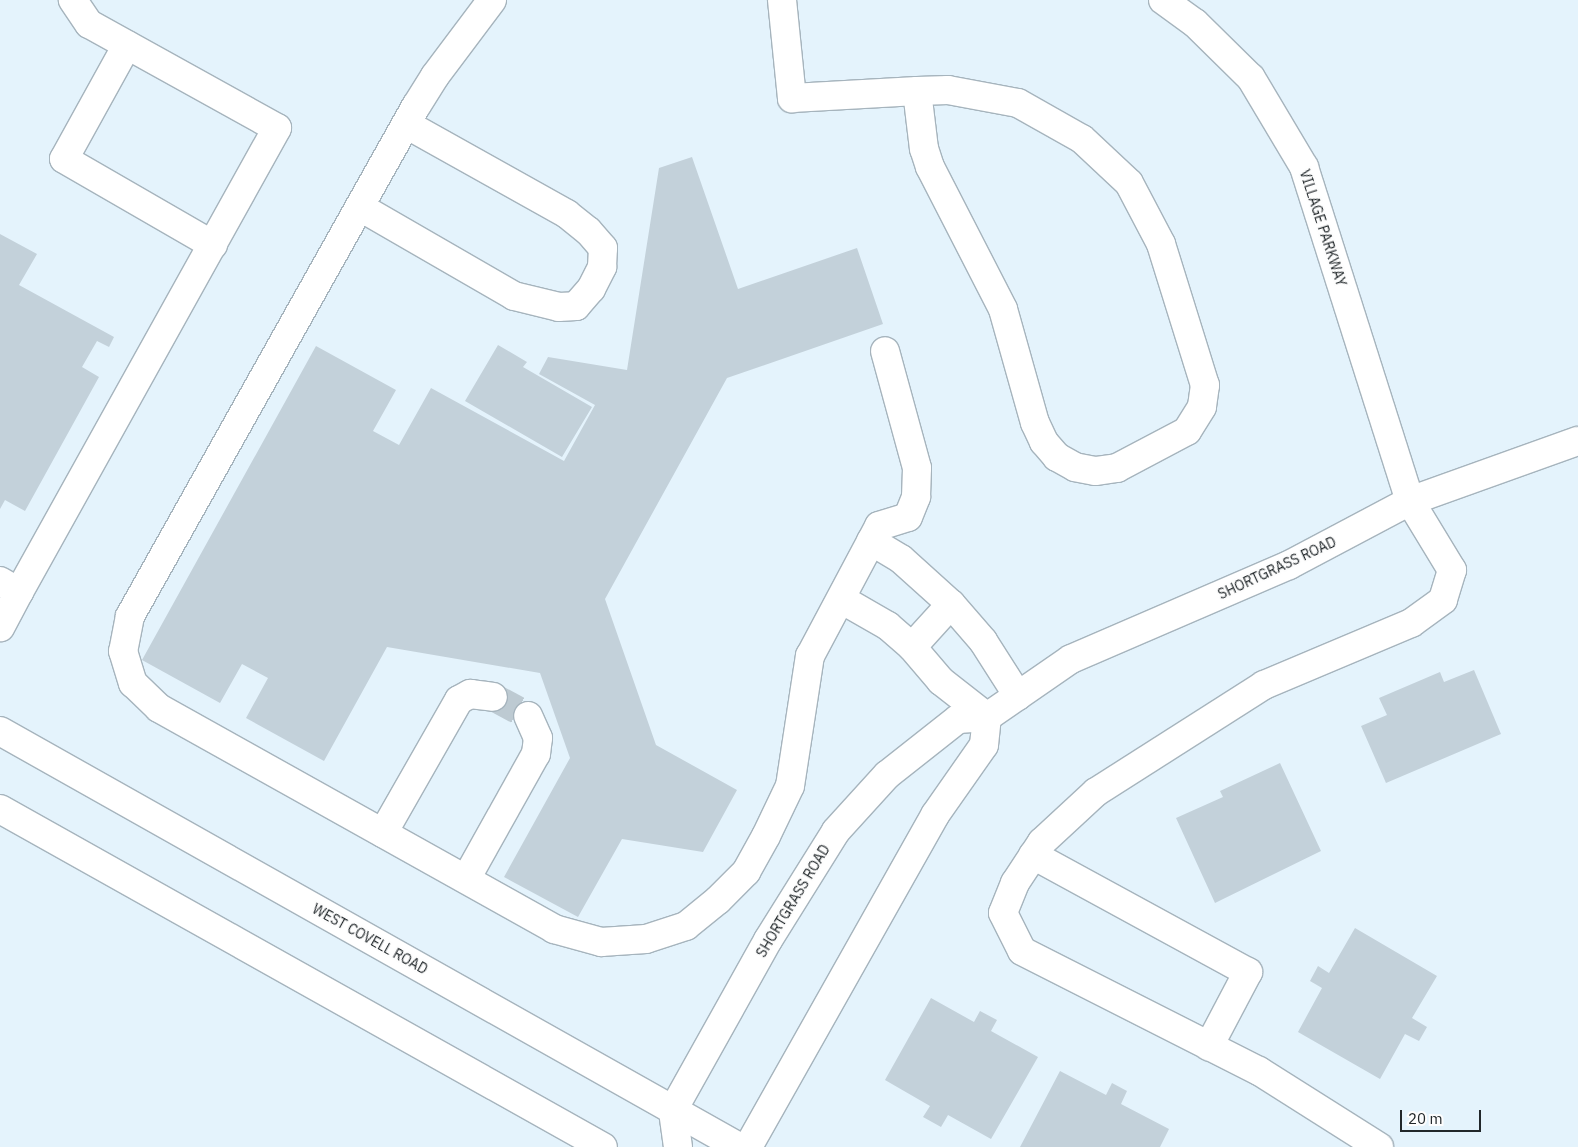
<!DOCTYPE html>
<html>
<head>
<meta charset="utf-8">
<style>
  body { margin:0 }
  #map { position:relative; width:1578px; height:1147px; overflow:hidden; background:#e4f3fc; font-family:"IBM Plex Sans",sans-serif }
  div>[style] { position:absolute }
  .building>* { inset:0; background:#c3d1da }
  .minor-tunnel>* { height:28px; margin-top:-14px; transform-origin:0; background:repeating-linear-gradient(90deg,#bdcad2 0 28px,transparent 0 42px) }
  .roads { filter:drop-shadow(1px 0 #a6b4bd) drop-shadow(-1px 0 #a6b4bd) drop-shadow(0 1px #a6b4bd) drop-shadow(0 -1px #a6b4bd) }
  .minor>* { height:28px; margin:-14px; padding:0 14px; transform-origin:14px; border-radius:14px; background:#fff }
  span { translate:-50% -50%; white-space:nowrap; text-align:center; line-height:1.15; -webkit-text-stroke:4px #fdfdfd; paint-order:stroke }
  .street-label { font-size:14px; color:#21272a }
  .scale { position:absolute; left:1400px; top:1110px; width:81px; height:22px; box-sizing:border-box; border:2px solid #21272a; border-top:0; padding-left:6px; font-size:15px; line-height:18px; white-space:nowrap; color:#21272a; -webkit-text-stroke:4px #fdfdfd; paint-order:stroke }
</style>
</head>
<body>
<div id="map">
  <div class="building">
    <i style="clip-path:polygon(692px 157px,738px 289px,857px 248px,883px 324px,727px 378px,605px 599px,656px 745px,737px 790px,703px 852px,622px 839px,578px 917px,504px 877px,570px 758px,540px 673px,387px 647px,324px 761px,246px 718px,268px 678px,242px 664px,220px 703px,142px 660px,316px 346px,396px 390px,373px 431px,399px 445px,431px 388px,564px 461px,595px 405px,539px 374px,548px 357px,627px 370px,659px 168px)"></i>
    <i style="clip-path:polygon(0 234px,37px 254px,19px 285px,114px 337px,109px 347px,97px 341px,82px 367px,99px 377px,25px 511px,5px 500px,0 509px)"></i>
    <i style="clip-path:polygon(498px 345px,527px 362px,523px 367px,592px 407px,562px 457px,465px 401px)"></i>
    <i style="clip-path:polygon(1474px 670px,1501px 734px,1386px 783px,1361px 726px,1387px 715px,1379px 698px,1440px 672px,1444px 682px)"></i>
    <i style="clip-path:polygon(1280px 763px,1321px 851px,1215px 903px,1176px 818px,1223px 797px,1220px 791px)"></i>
    <i style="clip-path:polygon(1355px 928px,1437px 976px,1412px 1018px,1427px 1027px,1419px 1041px,1405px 1034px,1380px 1079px,1298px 1032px,1322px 988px,1310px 981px,1318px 966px,1329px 973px)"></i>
    <i style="clip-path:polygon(931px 998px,974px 1022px,980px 1011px,997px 1020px,991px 1031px,1038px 1057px,991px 1139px,948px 1115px,941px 1127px,923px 1117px,930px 1106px,885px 1080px)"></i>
    <i style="clip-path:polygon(1060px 1071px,1106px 1095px,1112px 1083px,1127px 1091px,1121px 1104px,1169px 1129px,1160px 1147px,1020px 1147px)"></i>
  </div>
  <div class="minor-tunnel">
    <i style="left:493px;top:697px;width:40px;rotate:28deg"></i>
  </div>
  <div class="roads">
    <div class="minor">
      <i style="left:492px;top:0;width:95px;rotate:126.9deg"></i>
      <i style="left:435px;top:76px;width:36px;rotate:122deg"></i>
      <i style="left:416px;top:106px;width:585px;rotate:119.28deg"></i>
      <i style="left:130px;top:616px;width:36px;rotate:101deg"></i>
      <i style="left:123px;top:651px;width:34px;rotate:73deg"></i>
      <i style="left:133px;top:683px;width:36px;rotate:44deg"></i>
      <i style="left:159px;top:708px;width:453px;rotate:29.2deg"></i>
      <i style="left:554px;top:929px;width:49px;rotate:15.5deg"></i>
      <i style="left:601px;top:942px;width:45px;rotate:-3.8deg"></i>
      <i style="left:646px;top:939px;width:42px;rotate:-18deg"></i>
      <i style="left:686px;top:926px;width:41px;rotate:-39.1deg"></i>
      <i style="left:718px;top:900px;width:40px;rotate:-45deg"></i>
      <i style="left:746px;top:872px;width:41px;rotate:-60.9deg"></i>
      <i style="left:766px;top:836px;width:55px;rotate:-64.4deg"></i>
      <i style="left:790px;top:786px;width:132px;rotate:-81.3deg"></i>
      <i style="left:810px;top:656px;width:147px;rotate:-62deg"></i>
      <i style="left:879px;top:526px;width:30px;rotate:-17deg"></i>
      <i style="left:908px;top:517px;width:22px;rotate:-68deg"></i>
      <i style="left:916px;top:497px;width:29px;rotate:-88deg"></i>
      <i style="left:917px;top:468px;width:121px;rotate:-105.3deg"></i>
      <i style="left:782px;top:0;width:99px;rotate:84.2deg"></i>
      <i style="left:792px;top:98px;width:125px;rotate:-3.2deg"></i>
      <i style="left:917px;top:91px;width:31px;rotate:-2deg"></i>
      <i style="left:948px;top:90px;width:71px;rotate:10.5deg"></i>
      <i style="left:1018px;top:103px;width:73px;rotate:29.4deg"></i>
      <i style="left:1082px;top:139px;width:64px;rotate:43.1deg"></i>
      <i style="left:1129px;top:183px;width:69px;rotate:62.3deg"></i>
      <i style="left:1161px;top:244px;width:148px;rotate:72.7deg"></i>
      <i style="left:1205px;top:385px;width:22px;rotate:98deg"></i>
      <i style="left:1202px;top:407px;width:28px;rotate:122deg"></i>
      <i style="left:1187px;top:431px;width:79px;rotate:152.1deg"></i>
      <i style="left:1117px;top:468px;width:22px;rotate:172deg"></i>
      <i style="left:1095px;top:471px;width:20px;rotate:-169deg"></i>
      <i style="left:1075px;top:467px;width:21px;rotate:-151deg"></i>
      <i style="left:1057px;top:457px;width:20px;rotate:-131deg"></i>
      <i style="left:1044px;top:442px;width:21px;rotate:-115deg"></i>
      <i style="left:1035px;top:423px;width:118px;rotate:-105.7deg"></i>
      <i style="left:1003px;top:309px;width:160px;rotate:-117.2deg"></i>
      <i style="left:930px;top:167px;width:19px;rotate:-108deg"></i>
      <i style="left:924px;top:149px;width:58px;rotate:-96.9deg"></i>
      <i style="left:1163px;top:0;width:39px;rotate:36deg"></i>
      <i style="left:1195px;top:23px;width:78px;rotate:44.5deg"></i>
      <i style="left:1251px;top:78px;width:104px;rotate:59.2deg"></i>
      <i style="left:1304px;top:167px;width:350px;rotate:72.4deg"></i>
      <i style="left:1410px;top:501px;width:81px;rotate:58.7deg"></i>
      <i style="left:1452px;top:570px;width:31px;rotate:107deg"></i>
      <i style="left:1443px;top:600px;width:39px;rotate:144deg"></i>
      <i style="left:1411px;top:623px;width:160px;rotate:157.1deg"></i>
      <i style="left:1264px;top:685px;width:199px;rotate:147.5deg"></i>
      <i style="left:1096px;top:792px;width:74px;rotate:137.2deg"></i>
      <i style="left:1042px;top:842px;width:49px;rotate:123.4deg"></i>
      <i style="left:1015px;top:883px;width:32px;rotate:112deg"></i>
      <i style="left:1003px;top:913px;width:42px;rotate:63.4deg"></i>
      <i style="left:1022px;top:951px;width:266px;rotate:26.9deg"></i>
      <i style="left:1259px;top:1071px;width:142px;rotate:32.3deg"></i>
      <i style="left:127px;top:45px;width:130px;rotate:118.9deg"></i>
      <i style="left:64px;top:159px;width:172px;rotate:30deg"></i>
      <i style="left:360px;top:207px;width:178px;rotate:30deg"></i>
      <i style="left:514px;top:296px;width:46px;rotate:13.7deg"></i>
      <i style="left:559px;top:307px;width:17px;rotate:-3deg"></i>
      <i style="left:576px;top:306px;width:23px;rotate:-49deg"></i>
      <i style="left:591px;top:289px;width:25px;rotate:-63deg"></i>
      <i style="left:602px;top:267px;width:19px;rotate:-87deg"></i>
      <i style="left:603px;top:248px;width:23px;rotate:-131deg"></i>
      <i style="left:588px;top:231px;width:27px;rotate:-141deg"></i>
      <i style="left:567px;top:214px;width:184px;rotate:-150.8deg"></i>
      <i style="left:871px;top:541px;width:35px;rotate:31deg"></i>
      <i style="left:901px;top:559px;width:67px;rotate:42deg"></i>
      <i style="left:951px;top:604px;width:49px;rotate:49.1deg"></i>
      <i style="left:983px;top:641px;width:65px;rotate:57.5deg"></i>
      <i style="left:0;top:581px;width:22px;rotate:30deg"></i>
      <i style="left:19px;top:592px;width:40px;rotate:118deg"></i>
      <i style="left:19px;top:592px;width:531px;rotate:-60.92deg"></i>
      <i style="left:277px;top:128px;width:215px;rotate:-151deg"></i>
      <i style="left:89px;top:24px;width:29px;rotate:-124deg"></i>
      <i style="left:841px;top:599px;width:54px;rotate:29.9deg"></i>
      <i style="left:888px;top:626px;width:32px;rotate:41deg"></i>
      <i style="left:912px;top:647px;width:45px;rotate:49.5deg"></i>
      <i style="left:941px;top:681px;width:58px;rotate:38deg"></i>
      <i style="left:912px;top:647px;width:58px;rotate:-47.8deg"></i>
      <i style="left:0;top:731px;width:848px;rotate:29.38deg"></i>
      <i style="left:0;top:809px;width:691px;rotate:29.27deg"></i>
      <i style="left:383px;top:833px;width:153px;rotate:-60.3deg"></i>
      <i style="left:459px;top:700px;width:13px;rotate:-29deg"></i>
      <i style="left:470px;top:694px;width:23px;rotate:7deg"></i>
      <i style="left:1033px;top:855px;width:245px;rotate:28.6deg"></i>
      <i style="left:1248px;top:972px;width:84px;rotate:117.8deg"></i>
      <i style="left:466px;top:879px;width:143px;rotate:-60.8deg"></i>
      <i style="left:536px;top:754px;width:16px;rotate:-83deg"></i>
      <i style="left:538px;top:738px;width:24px;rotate:-114deg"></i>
      <i style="left:678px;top:1147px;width:37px;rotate:-98deg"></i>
      <i style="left:673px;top:1110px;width:195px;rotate:-60.8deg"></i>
      <i style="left:768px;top:940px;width:128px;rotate:-58deg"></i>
      <i style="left:836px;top:831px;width:76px;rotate:-47.7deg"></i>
      <i style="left:887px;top:775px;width:90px;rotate:-38.3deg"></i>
      <i style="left:958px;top:719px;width:29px;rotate:-4deg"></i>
      <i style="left:987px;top:717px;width:102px;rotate:-34.6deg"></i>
      <i style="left:1071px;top:659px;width:237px;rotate:-23.3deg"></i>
      <i style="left:1289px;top:565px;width:137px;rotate:-27.9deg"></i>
      <i style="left:1410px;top:501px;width:178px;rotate:-19.7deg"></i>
      <i style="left:748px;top:1147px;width:381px;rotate:-60.6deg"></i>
      <i style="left:935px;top:815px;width:85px;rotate:-55deg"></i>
      <i style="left:984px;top:745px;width:28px;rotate:-84deg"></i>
    </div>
  </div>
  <div class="street-label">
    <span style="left:1323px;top:228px;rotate:72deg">VILLAGE PARKWAY</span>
    <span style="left:1277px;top:568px;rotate:-25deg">SHORTGRASS ROAD</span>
    <span style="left:793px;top:901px;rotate:-59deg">SHORTGRASS ROAD</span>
    <span style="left:370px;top:939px;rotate:29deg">WEST COVELL ROAD</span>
  </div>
  <div class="scale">20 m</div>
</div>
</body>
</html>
